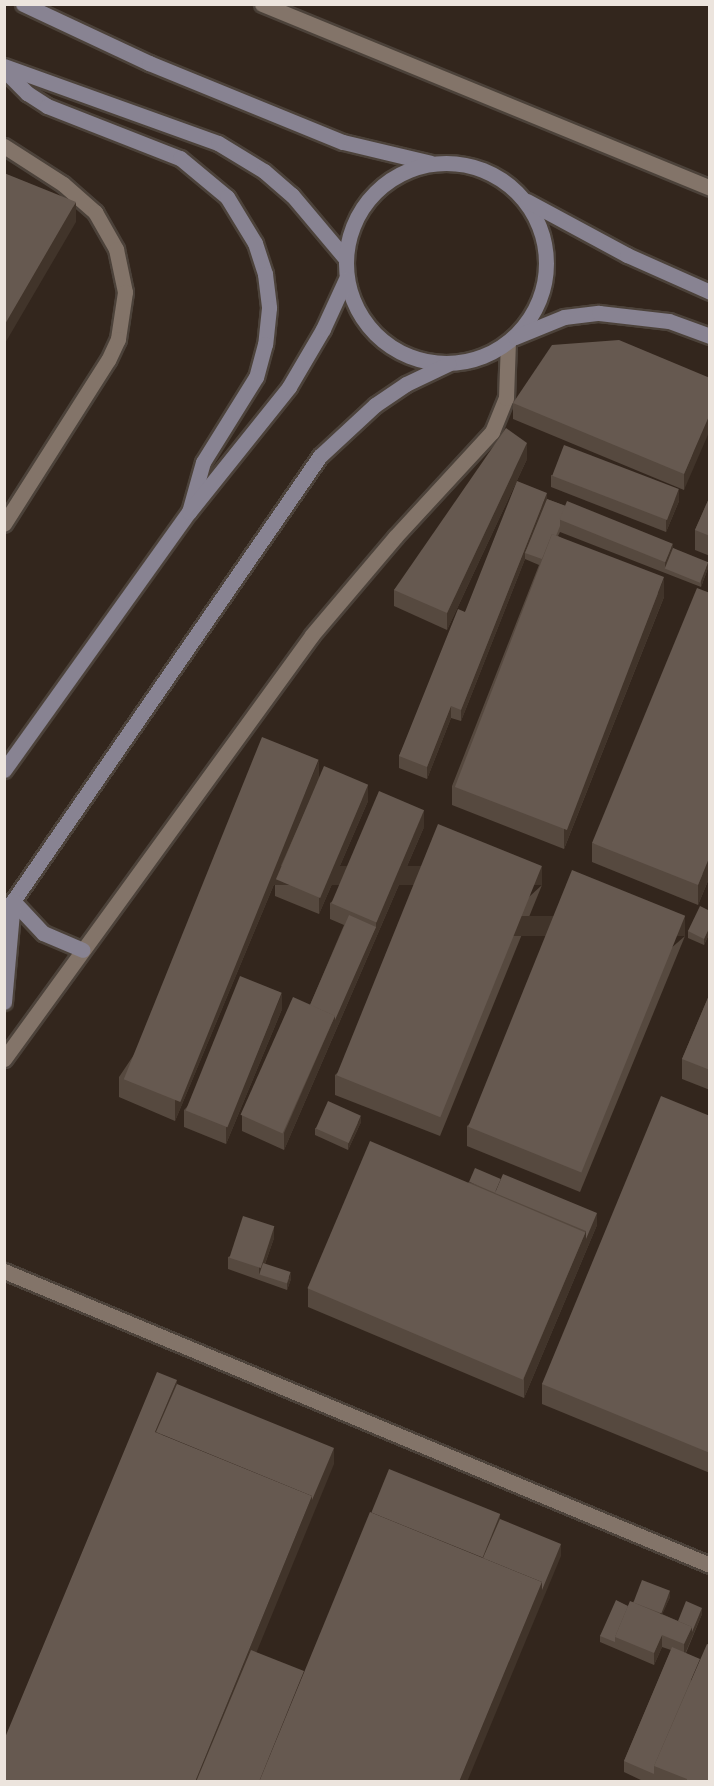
<!DOCTYPE html>
<html>
<head>
<meta charset="utf-8">
<style>
  body { margin:0 }
  #map { position:relative; width:714px; height:1786px; overflow:hidden; background:#33261d; font-family:Figtree,sans-serif }
  div>[style] { position:absolute }
  .roads { filter:drop-shadow(2px 0 #4c423a) drop-shadow(-2px 0 #4c423a) drop-shadow(0 2px #4c423a) drop-shadow(0 -2px #4c423a) }
  .lane>* { height:15px; margin:-7.5px; padding:0 7.5px; transform-origin:7.5px; border-radius:7.5px; background:#837469 }
  .street>* { height:15px; margin:-7.5px; padding:0 7.5px; transform-origin:7.5px; border-radius:7.5px; background:#837469 }
  .secondary>* { height:15px; margin:-7.5px; padding:0 7.5px; transform-origin:7.5px; border-radius:7.5px; background:#888392 }
  .secondary>.ring { margin:-7.5px; padding:0; box-sizing:content-box; background:none; border:15px solid #888392; border-radius:50% }
  .wall>* { inset:0; background:#56493f }
  .shaded-wall>* { inset:0; background:#41342a; transform-origin:0 0 }
  .building>* { inset:0; background:#665950; transform-origin:0 0 }
  span { translate:-50% -50%; white-space:nowrap; text-align:center; line-height:1.15; -webkit-text-stroke:4.5px #16110c; paint-order:stroke }
  .frame { position:absolute; inset:0; border:6px solid #ece4dd; pointer-events:none }
</style>
</head>
<body>
<div id="map">
  <div class="roads">
    <div class="lane">
      <i style="left:262px;top:4px;width:484px;rotate:22.3deg"></i>
      <i style="left:4px;top:1271px;width:765px;rotate:22.61deg"></i>
    </div>
    <div class="street">
      <i style="left:4px;top:146px;width:70px;rotate:32.8deg"></i>
      <i style="left:63px;top:184px;width:43px;rotate:41.2deg"></i>
      <i style="left:95px;top:212px;width:43px;rotate:60.4deg"></i>
      <i style="left:116px;top:249px;width:44px;rotate:78.2deg"></i>
      <i style="left:125px;top:292px;width:48px;rotate:98.5deg"></i>
      <i style="left:118px;top:339px;width:23px;rotate:115deg"></i>
      <i style="left:108px;top:360px;width:194px;rotate:122.4deg"></i>
      <i style="left:4px;top:1059px;width:524px;rotate:-54deg"></i>
      <i style="left:312px;top:635px;width:128px;rotate:-49.7deg"></i>
      <i style="left:395px;top:537px;width:143px;rotate:-47.3deg"></i>
      <i style="left:492px;top:432px;width:37px;rotate:-68deg"></i>
      <i style="left:506px;top:398px;width:56px;rotate:-88deg"></i>
    </div>
    <div class="secondary">
      <i style="left:23px;top:4px;width:139px;rotate:25.1deg"></i>
      <i style="left:149px;top:63px;width:209px;rotate:22.2deg"></i>
      <i style="left:343px;top:142px;width:90px;rotate:13.4deg"></i>
      <i style="left:4px;top:66px;width:227px;rotate:19.8deg"></i>
      <i style="left:218px;top:143px;width:54px;rotate:31.3deg"></i>
      <i style="left:264px;top:171px;width:37px;rotate:41deg"></i>
      <i style="left:292px;top:195px;width:82px;rotate:49.9deg"></i>
      <i style="left:4px;top:70px;width:33px;rotate:45deg"></i>
      <i style="left:27px;top:93px;width:24px;rotate:33deg"></i>
      <i style="left:47px;top:106px;width:143px;rotate:21.4deg"></i>
      <i style="left:180px;top:158px;width:61px;rotate:39.7deg"></i>
      <i style="left:227px;top:197px;width:54px;rotate:58.7deg"></i>
      <i style="left:255px;top:243px;width:33px;rotate:72deg"></i>
      <i style="left:265px;top:274px;width:34px;rotate:83deg"></i>
      <i style="left:269px;top:308px;width:36px;rotate:96deg"></i>
      <i style="left:265px;top:344px;width:34px;rotate:105deg"></i>
      <i style="left:256px;top:377px;width:100px;rotate:121.9deg"></i>
      <i style="left:203px;top:462px;width:52px;rotate:105.6deg"></i>
      <i class="ring" style="left:346px;top:163px;width:185px;height:185px"></i>
      <i style="left:527px;top:201px;width:114px;rotate:28.4deg"></i>
      <i style="left:627px;top:255px;width:91px;rotate:24deg"></i>
      <i style="left:515px;top:337px;width:53px;rotate:-22.2deg"></i>
      <i style="left:564px;top:317px;width:35px;rotate:-7deg"></i>
      <i style="left:599px;top:313px;width:70px;rotate:6.5deg"></i>
      <i style="left:669px;top:321px;width:44px;rotate:20.1deg"></i>
      <i style="left:4px;top:770px;width:317px;rotate:-54.4deg"></i>
      <i style="left:189px;top:512px;width:160px;rotate:-51.3deg"></i>
      <i style="left:289px;top:387px;width:67px;rotate:-59.6deg"></i>
      <i style="left:323px;top:329px;width:55px;rotate:-65.3deg"></i>
      <i style="left:13px;top:901px;width:44px;rotate:46.8deg"></i>
      <i style="left:43px;top:933px;width:43px;rotate:23deg"></i>
      <i style="left:4px;top:914px;width:556px;rotate:-55.4deg"></i>
      <i style="left:320px;top:456px;width:75px;rotate:-42.8deg"></i>
      <i style="left:375px;top:405px;width:37px;rotate:-34deg"></i>
      <i style="left:406px;top:384px;width:47px;rotate:-25.5deg"></i>
      <i style="left:4px;top:1002px;width:101px;rotate:-84.9deg"></i>
    </div>
  </div>
  <div class="wall">
    <i style="clip-path:polygon(710px 378px,684px 490px,513px 419px,513px 403px)"></i>
    <i style="clip-path:polygon(527px 459px,447px 630px,394px 606px,394px 590px)"></i>
    <i style="clip-path:polygon(551px 475px,679px 501px,666px 532px,551px 487px)"></i>
    <i style="clip-path:polygon(710px 496px,710px 556px,695px 550px,695px 530px)"></i>
    <i style="clip-path:polygon(547px 499px,673px 548px,708px 568px,701px 587px,560px 532px,558px 536px,664px 597px,564px 849px,452px 805px,452px 786px,539px 565px,525px 559px,461px 721px,451px 718px,427px 779px,399px 768px,399px 756px,465px 612px)"></i>
    <i style="clip-path:polygon(319px 779px,368px 801px,319px 914px,275px 896px,275px 882px,175px 1121px,119px 1097px,119px 1077px)"></i>
    <i style="clip-path:polygon(424px 827px,284px 1150px,242px 1131px,242px 1115px,310px 1005px,344px 925px,330px 919px,330px 903px)"></i>
    <i style="clip-path:polygon(592px 843px,710px 876px,698px 905px,592px 862px)"></i>
    <i style="clip-path:polygon(542px 885px,440px 1136px,335px 1095px,335px 1075px)"></i>
    <i style="clip-path:polygon(710px 911px,710px 932px,704px 945px,688px 938px,688px 931px)"></i>
    <i style="clip-path:polygon(685px 936px,580px 1192px,467px 1146px,467px 1126px)"></i>
    <i style="clip-path:polygon(710px 993px,710px 1090px,682px 1079px,682px 1059px)"></i>
    <i style="clip-path:polygon(282px 1009px,226px 1144px,184px 1127px,184px 1110px)"></i>
    <i style="clip-path:polygon(710px 1116px,710px 1473px,542px 1404px,542px 1384px)"></i>
    <i style="clip-path:polygon(361px 1122px,348px 1150px,315px 1135px,315px 1128px)"></i>
    <i style="clip-path:polygon(469px 1182px,597px 1225px,524px 1398px,308px 1307px,308px 1288px)"></i>
    <i style="clip-path:polygon(274px 1238px,265px 1264px,291px 1279px,287px 1290px,228px 1269px,228px 1257px)"></i>
    <i style="clip-path:polygon(670px 1597px,662px 1614px,678px 1621px,702px 1614px,686px 1653px,710px 1782px,645px 1782px,624px 1772px,624px 1761px,671px 1650px,662px 1647px,654px 1665px,600px 1642px,600px 1636px,632px 1602px)"></i>
  </div>
  <div class="shaded-wall">
    <i style="clip-path:polygon(76px 202px,76px 222px,4px 345px,4px 326px)"></i>
    <i style="clip-path:polygon(710px 414px,710px 430px,684px 490px,684px 474px)"></i>
    <i style="clip-path:polygon(527px 443px,527px 459px,447px 630px,447px 613px)"></i>
    <i style="clip-path:polygon(679px 489px,679px 501px,666px 532px,666px 520px)"></i>
    <i style="clip-path:polygon(547px 493px,547px 505px,525px 553px,525px 559px,461px 721px,461px 710px)"></i>
    <i style="clip-path:polygon(673px 543px,673px 554px,665px 568px,665px 562px)"></i>
    <i style="clip-path:polygon(708px 562px,708px 568px,701px 587px,701px 581px)"></i>
    <i style="clip-path:polygon(664px 578px,664px 597px,564px 849px,564px 829px)"></i>
    <i style="clip-path:polygon(451px 706px,451px 718px,427px 779px,427px 767px)"></i>
    <i style="clip-path:polygon(319px 760px,319px 780px,275px 879px,275px 882px,175px 1121px,175px 1101px)"></i>
    <i style="clip-path:polygon(368px 785px,368px 801px,319px 914px,319px 898px)"></i>
    <i style="clip-path:polygon(424px 810px,424px 827px,284px 1150px,284px 1133px,335px 1016px,376px 927px,376px 922px)"></i>
    <i style="clip-path:polygon(710px 856px,710px 876px,698px 905px,698px 885px)"></i>
    <i style="left:542px;top:866px;width:19px;height:271px;rotate:90deg"></i>
    <i style="left:685px;top:916px;width:20px;height:277px;rotate:90deg"></i>
    <i style="clip-path:polygon(710px 926px,710px 932px,704px 945px,704px 939px)"></i>
    <i style="clip-path:polygon(282px 993px,282px 1009px,226px 1144px,226px 1128px)"></i>
    <i style="clip-path:polygon(361px 1116px,361px 1122px,348px 1150px,348px 1144px)"></i>
    <i style="clip-path:polygon(597px 1213px,597px 1225px,524px 1398px,524px 1378px,586px 1231px)"></i>
    <i style="clip-path:polygon(274px 1226px,274px 1238px,261px 1275px,259px 1274px,259px 1268px)"></i>
    <i style="clip-path:polygon(291px 1272px,291px 1279px,287px 1290px,287px 1284px)"></i>
    <i style="clip-path:polygon(177px 1380px,177px 1400px,161px 1437px,155px 1432px)"></i>
    <i style="clip-path:polygon(334px 1448px,334px 1464px,203px 1782px,195px 1782px,312px 1496px)"></i>
    <i style="clip-path:polygon(500px 1514px,500px 1530px,485px 1566px,481px 1560px)"></i>
    <i style="clip-path:polygon(561px 1544px,561px 1556px,467px 1782px,459px 1782px,542px 1582px)"></i>
    <i style="clip-path:polygon(670px 1591px,670px 1597px,658px 1624px,658px 1618px)"></i>
    <i style="clip-path:polygon(702px 1608px,702px 1614px,684px 1656px,684px 1644px,692px 1627px)"></i>
    <i style="clip-path:polygon(662px 1635px,662px 1647px,654px 1665px,654px 1653px)"></i>
  </div>
  <div class="building">
    <i style="clip-path:polygon(4px 173px,76px 202px,4px 326px)"></i>
    <i style="clip-path:polygon(619px 340px,710px 378px,710px 414px,684px 474px,513px 403px,552px 345px)"></i>
    <i style="clip-path:polygon(506px 428px,527px 443px,447px 613px,394px 590px)"></i>
    <i style="left:564px;top:445px;width:123px;height:33px;rotate:21deg"></i>
    <i style="clip-path:polygon(517px 481px,547px 493px,461px 710px,451px 706px,427px 767px,399px 756px,458px 609px,465px 612px)"></i>
    <i style="clip-path:polygon(710px 496px,710px 536px,695px 530px)"></i>
    <i style="clip-path:polygon(547px 499px,566px 506px,560px 520px,560px 526px,556px 536px,552px 534px,542px 559px,525px 553px)"></i>
    <i style="left:567px;top:501px;width:114px;height:20px;rotate:22deg"></i>
    <i style="left:552px;top:534px;width:120px;height:271px;rotate:21deg"></i>
    <i style="left:673px;top:548px;width:38px;height:22px;rotate:22deg"></i>
    <i style="clip-path:polygon(697px 588px,710px 593px,710px 856px,698px 885px,592px 843px)"></i>
    <i style="left:262px;top:737px;width:61px;height:369px;rotate:22deg"></i>
    <i style="left:324px;top:766px;width:48px;height:123px;rotate:23deg"></i>
    <i style="left:379px;top:791px;width:49px;height:122px;rotate:23deg"></i>
    <i style="left:438px;top:824px;width:112px;height:271px;rotate:22deg"></i>
    <i style="left:572px;top:870px;width:122px;height:277px;rotate:22deg"></i>
    <i style="clip-path:polygon(700px 906px,710px 911px,710px 926px,704px 939px,688px 931px)"></i>
    <i style="clip-path:polygon(349px 915px,376px 927px,335px 1020px,335px 1016px,310px 1005px)"></i>
    <i style="left:240px;top:976px;width:45px;height:145px;rotate:22deg"></i>
    <i style="clip-path:polygon(710px 993px,710px 1070px,682px 1059px)"></i>
    <i style="left:293px;top:997px;width:46px;height:129px;rotate:24deg"></i>
    <i style="clip-path:polygon(661px 1096px,710px 1116px,710px 1453px,542px 1384px)"></i>
    <i style="left:328px;top:1101px;width:36px;height:30px;rotate:24deg"></i>
    <i style="left:370px;top:1141px;width:234px;height:160px;rotate:23deg"></i>
    <i style="left:475px;top:1168px;width:28px;height:15px;rotate:23deg"></i>
    <i style="clip-path:polygon(503px 1174px,597px 1213px,586px 1239px,586px 1231px,495px 1193px)"></i>
    <i style="left:243px;top:1216px;width:33px;height:44px;rotate:18deg"></i>
    <i style="left:263px;top:1263px;width:29px;height:12px;rotate:18deg"></i>
    <i style="clip-path:polygon(157px 1372px,177px 1380px,155px 1432px,312px 1496px,195px 1782px,4px 1782px,4px 1740px)"></i>
    <i style="clip-path:polygon(177px 1384px,334px 1448px,312px 1500px,312px 1496px,156px 1432px)"></i>
    <i style="left:389px;top:1469px;width:120px;height:47px;rotate:22deg"></i>
    <i style="clip-path:polygon(370px 1512px,542px 1582px,459px 1782px,259px 1782px)"></i>
    <i style="clip-path:polygon(500px 1519px,561px 1544px,542px 1590px,542px 1582px,483px 1558px)"></i>
    <i style="left:642px;top:1580px;width:30px;height:24px;rotate:21deg"></i>
    <i style="clip-path:polygon(616px 1600px,628px 1606px,615px 1637px,615px 1642px,600px 1636px)"></i>
    <i style="clip-path:polygon(630px 1601px,692px 1627px,684px 1644px,662px 1635px,654px 1653px,615px 1637px)"></i>
    <i style="clip-path:polygon(686px 1601px,702px 1608px,692px 1632px,692px 1627px,678px 1621px)"></i>
    <i style="clip-path:polygon(707px 1644px,710px 1645px,710px 1782px,687px 1782px,687px 1779px,654px 1766px)"></i>
    <i style="clip-path:polygon(672px 1647px,700px 1659px,654px 1766px,654px 1774px,624px 1761px)"></i>
    <i style="clip-path:polygon(251px 1650px,304px 1671px,259px 1782px,196px 1782px)"></i>
  </div>
  <div class="frame"></div>
</div>
</body>
</html>
